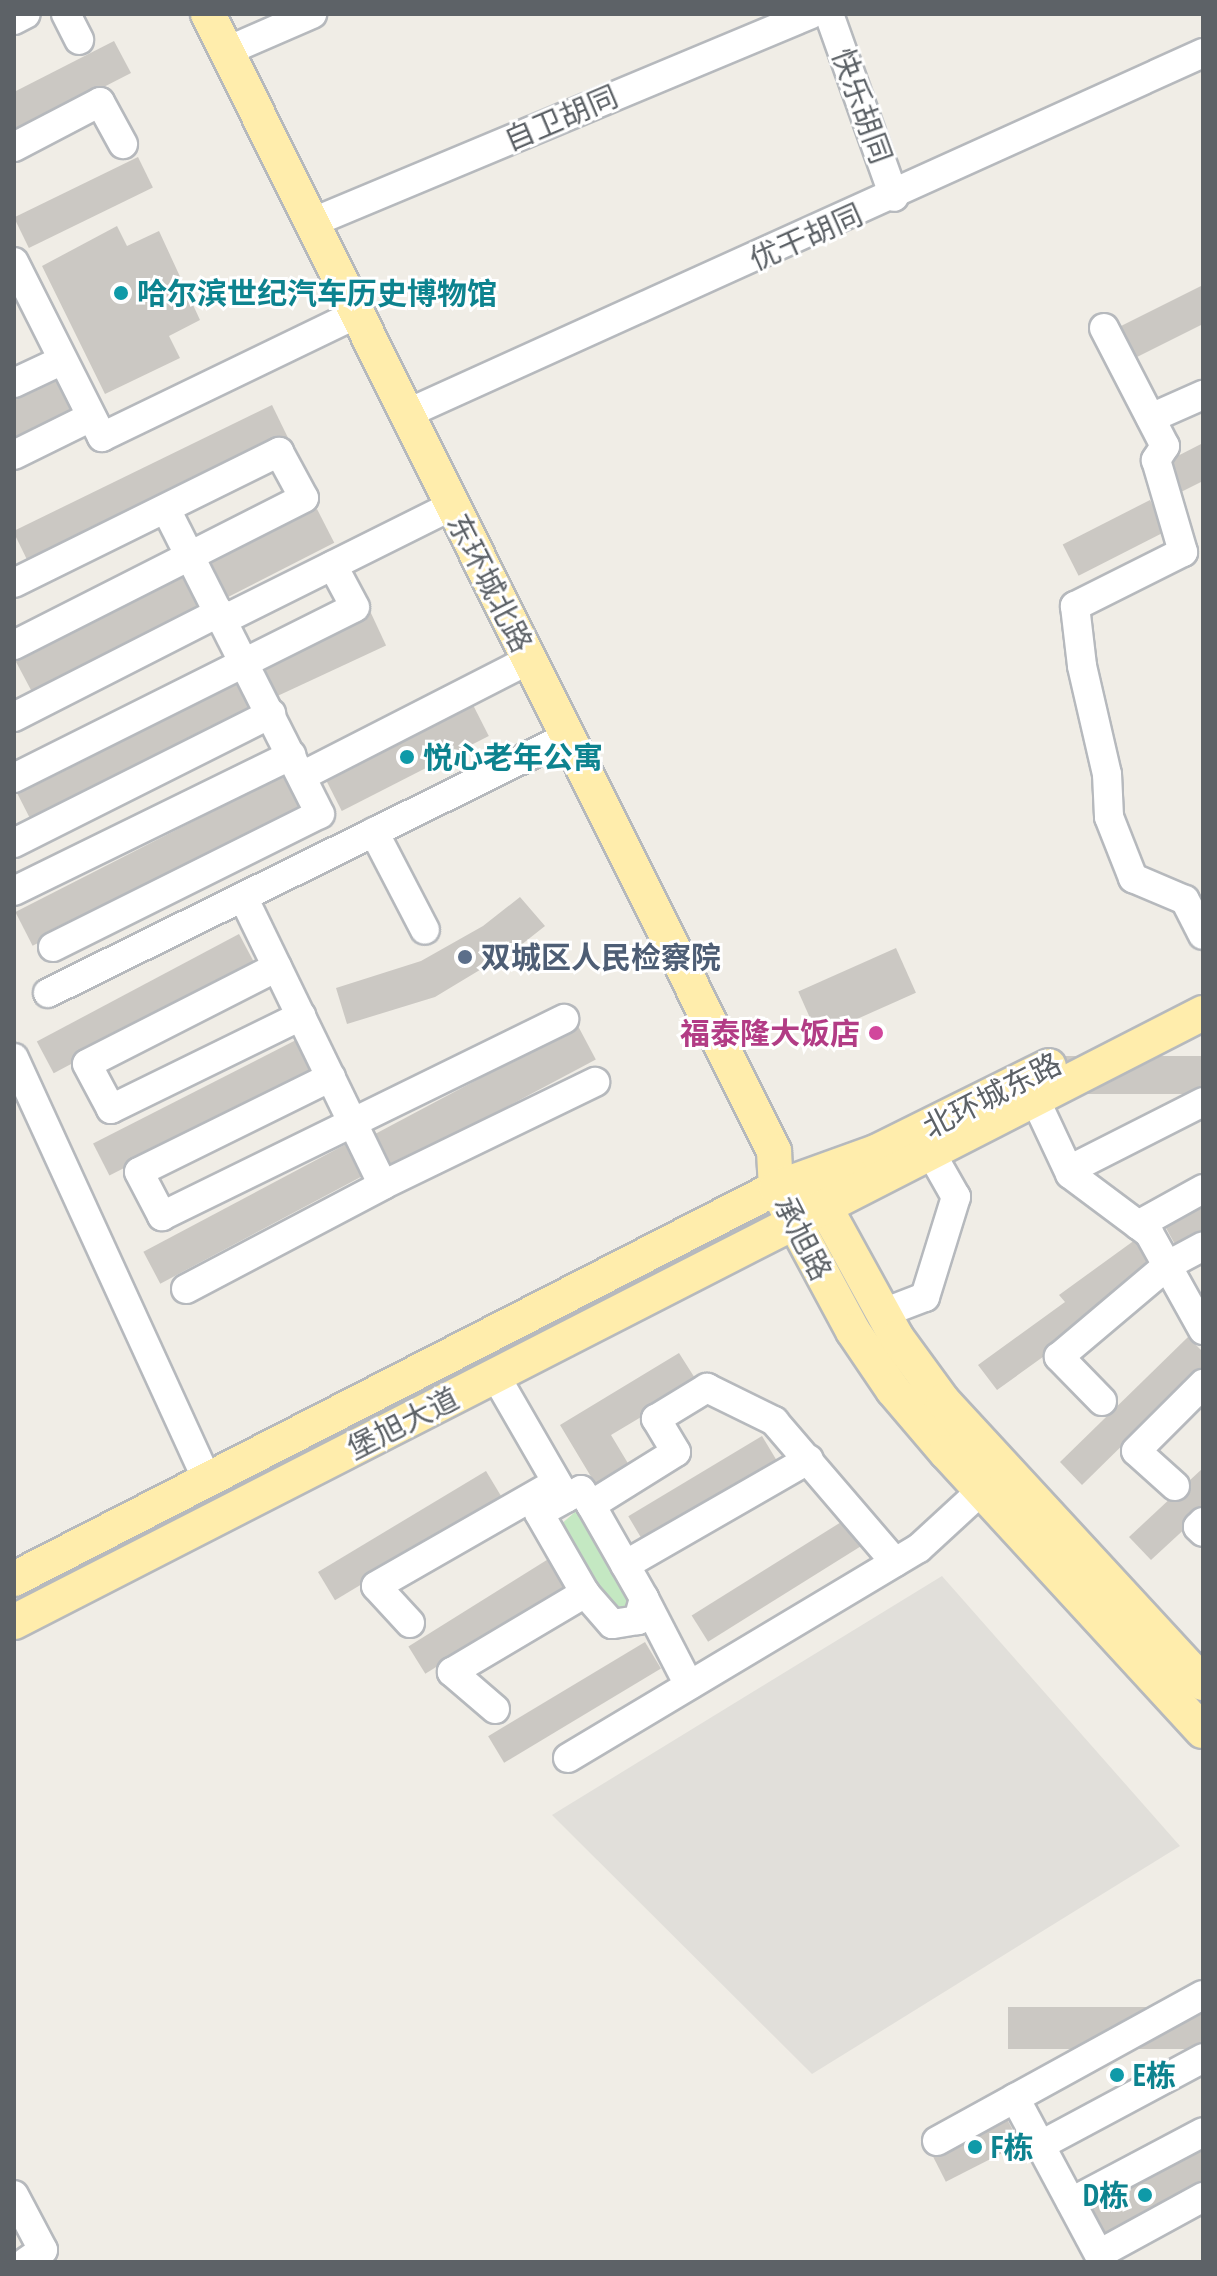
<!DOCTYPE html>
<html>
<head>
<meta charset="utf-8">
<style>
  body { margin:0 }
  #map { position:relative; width:1217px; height:2276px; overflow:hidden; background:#f0ede6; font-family:"PT Sans Narrow","Noto Sans SC",sans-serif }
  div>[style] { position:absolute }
  .industrial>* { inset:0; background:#e1dfda }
  .green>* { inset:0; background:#c4e8c2 }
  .building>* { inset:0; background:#cbc8c3; transform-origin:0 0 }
  .roads { filter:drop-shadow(2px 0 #b6b9bd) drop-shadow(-2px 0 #b6b9bd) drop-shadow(0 2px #b6b9bd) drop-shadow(0 -2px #b6b9bd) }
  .minor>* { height:28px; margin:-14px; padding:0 14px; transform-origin:14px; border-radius:14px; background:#fff }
  .major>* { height:34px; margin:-17px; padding:0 17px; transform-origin:17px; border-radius:17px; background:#ffedac }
  .dots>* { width:22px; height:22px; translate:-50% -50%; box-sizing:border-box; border:4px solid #fff; border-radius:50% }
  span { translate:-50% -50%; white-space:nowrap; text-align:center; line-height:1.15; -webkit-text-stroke:6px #fff; paint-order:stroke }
  .street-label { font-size:30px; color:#5d6267 }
  .culture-label { font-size:30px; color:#0d838f; font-weight:700 }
  .left { translate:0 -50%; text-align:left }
  .right { translate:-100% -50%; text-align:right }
  .service-label { font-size:30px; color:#4e5e75; font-weight:700 }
  .hotel-label { font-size:30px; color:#b23c85; font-weight:700 }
  .frame { position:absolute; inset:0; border:16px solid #5d6267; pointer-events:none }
</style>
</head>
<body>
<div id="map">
  <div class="industrial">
    <i style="clip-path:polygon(942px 1576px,1180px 1846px,812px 2074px,552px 1815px)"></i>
  </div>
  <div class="green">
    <i style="clip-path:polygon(575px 1512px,583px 1513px,632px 1607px,613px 1613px,559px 1526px)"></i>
  </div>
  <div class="building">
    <i style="clip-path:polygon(114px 41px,131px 73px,14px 133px,14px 92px)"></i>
    <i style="left:138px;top:157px;width:34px;height:138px;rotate:64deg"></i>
    <i style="clip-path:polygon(117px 226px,127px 246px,159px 231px,200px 320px,169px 336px,180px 358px,105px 394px,42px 266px)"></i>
    <i style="clip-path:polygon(1203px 285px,1203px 324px,1133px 359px,1117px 328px)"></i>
    <i style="clip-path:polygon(57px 375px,74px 410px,14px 440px,14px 397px)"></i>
    <i style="left:272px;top:405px;width:37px;height:288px;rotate:64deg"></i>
    <i style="clip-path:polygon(1203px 443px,1203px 481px,1177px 494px,1162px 464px)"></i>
    <i style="left:1150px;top:500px;width:35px;height:98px;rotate:63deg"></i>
    <i style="left:317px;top:509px;width:38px;height:124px;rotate:63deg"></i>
    <i style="left:188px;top:570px;width:36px;height:195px;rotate:62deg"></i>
    <i style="left:370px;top:611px;width:38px;height:124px;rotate:65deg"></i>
    <i style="left:238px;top:676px;width:38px;height:250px;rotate:63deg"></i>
    <i style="left:472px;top:703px;width:37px;height:165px;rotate:63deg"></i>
    <i style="left:288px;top:773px;width:38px;height:306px;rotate:63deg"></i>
    <i style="clip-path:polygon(520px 897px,545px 926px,521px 945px,435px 997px,347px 1024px,336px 988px,421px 961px,483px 926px)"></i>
    <i style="left:239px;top:934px;width:36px;height:229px;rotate:62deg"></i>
    <i style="left:896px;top:948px;width:49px;height:107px;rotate:66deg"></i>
    <i style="left:578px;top:1026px;width:38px;height:233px;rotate:62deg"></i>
    <i style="left:298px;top:1039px;width:36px;height:230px;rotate:63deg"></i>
    <i style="left:1203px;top:1056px;width:38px;height:149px;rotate:90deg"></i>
    <i style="left:350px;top:1142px;width:36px;height:234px;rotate:62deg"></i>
    <i style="clip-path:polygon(1203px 1196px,1203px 1234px,1177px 1248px,1161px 1219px)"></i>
    <i style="clip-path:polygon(1139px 1237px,1158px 1263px,1080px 1319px,1086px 1326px,997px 1390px,978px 1365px,1065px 1302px,1059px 1295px)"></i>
    <i style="clip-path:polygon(1188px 1337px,1203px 1352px,1203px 1366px,1082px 1485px,1060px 1462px)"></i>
    <i style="clip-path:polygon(679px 1353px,698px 1383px,611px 1435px,632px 1470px,599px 1490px,560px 1425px)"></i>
    <i style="left:762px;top:1436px;width:33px;height:156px;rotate:59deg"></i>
    <i style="clip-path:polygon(1203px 1468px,1203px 1512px,1151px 1560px,1129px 1537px)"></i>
    <i style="left:486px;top:1471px;width:33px;height:196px;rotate:59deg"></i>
    <i style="left:846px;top:1519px;width:31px;height:182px;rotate:58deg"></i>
    <i style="left:550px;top:1558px;width:32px;height:167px;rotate:58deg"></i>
    <i style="left:645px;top:1642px;width:31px;height:183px;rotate:59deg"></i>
    <i style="left:1203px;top:2007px;width:42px;height:195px;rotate:90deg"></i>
    <i style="left:1003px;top:2111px;width:37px;height:83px;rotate:63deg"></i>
    <i style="clip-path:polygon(1203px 2143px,1203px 2185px,1105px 2239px,1087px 2206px)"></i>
  </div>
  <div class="roads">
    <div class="minor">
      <i style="left:66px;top:14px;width:29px;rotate:63deg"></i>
      <i style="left:829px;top:14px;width:194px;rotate:70.4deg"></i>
      <i style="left:14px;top:20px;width:13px;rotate:-27deg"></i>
      <i style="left:227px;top:51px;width:93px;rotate:-23.5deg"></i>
      <i style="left:14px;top:147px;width:97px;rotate:-27.6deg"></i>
      <i style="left:100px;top:102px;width:48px;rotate:61.3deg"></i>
      <i style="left:311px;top:223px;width:542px;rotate:-22.68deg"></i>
      <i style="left:14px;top:262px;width:196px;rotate:63.3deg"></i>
      <i style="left:102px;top:437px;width:283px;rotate:-25.8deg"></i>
      <i style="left:1104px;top:328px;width:133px;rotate:62.7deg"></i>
      <i style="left:1165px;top:446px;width:17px;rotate:123deg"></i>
      <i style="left:1156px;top:460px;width:96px;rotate:73.6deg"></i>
      <i style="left:1183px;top:552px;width:121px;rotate:153.4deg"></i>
      <i style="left:1075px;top:606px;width:60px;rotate:83.3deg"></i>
      <i style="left:1082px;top:666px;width:111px;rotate:77deg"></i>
      <i style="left:1107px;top:774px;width:43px;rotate:87.3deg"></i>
      <i style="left:1109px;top:817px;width:66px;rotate:68.5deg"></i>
      <i style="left:1133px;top:878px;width:56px;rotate:22.9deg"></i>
      <i style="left:1185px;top:900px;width:39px;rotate:63deg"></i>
      <i style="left:14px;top:383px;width:52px;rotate:-25.1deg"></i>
      <i style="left:406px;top:414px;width:875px;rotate:-24.37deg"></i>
      <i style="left:1151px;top:418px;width:57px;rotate:-23.9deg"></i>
      <i style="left:14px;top:455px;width:86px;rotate:-26.3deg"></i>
      <i style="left:14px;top:583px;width:296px;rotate:-26.3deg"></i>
      <i style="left:279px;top:452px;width:52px;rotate:61.5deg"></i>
      <i style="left:304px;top:498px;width:325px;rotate:153.1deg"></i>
      <i style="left:223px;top:620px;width:256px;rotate:-26.5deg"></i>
      <i style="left:14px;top:717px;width:231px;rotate:-27deg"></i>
      <i style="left:302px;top:776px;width:255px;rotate:-27.1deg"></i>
      <i style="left:14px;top:778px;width:381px;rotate:-26.6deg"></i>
      <i style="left:355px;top:607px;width:47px;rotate:-118.2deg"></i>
      <i style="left:374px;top:832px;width:110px;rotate:62.5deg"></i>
      <i style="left:14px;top:843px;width:288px;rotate:-26.7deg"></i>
      <i style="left:14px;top:891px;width:309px;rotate:-26.1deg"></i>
      <i style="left:243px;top:897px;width:320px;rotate:64.1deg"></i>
      <i style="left:53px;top:947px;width:298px;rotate:-26.5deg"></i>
      <i style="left:320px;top:814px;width:342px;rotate:-116.8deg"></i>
      <i style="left:277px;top:967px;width:213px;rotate:153deg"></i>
      <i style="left:87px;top:1064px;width:51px;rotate:61.9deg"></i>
      <i style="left:111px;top:1109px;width:212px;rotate:-26.1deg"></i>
      <i style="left:48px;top:993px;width:579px;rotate:-26.26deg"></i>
      <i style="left:14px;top:1058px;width:463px;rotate:65.4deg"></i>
      <i style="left:331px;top:1077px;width:214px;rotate:153.7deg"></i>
      <i style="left:139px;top:1172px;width:50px;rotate:62.4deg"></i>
      <i style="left:162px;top:1216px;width:448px;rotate:-26.1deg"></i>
      <i style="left:1027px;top:1082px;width:102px;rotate:64.9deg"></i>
      <i style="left:1070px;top:1174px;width:99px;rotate:36.8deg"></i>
      <i style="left:1149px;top:1233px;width:111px;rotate:60.9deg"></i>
      <i style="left:1069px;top:1170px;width:150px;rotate:-26.9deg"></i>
      <i style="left:1138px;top:1225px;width:74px;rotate:-29deg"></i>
      <i style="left:186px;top:1289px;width:223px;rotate:-27.8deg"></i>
      <i style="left:383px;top:1185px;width:236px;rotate:-25.9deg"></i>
      <i style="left:883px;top:1313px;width:45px;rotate:-20.9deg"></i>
      <i style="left:925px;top:1297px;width:105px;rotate:-72.8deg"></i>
      <i style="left:956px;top:1197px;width:51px;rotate:-119.6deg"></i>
      <i style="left:495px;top:1375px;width:142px;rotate:60deg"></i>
      <i style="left:566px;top:1498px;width:17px;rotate:-28deg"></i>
      <i style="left:581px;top:1490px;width:18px;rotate:56deg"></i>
      <i style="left:591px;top:1505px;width:107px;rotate:60.3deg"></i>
      <i style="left:644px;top:1598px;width:23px;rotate:105deg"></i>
      <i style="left:638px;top:1620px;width:26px;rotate:171deg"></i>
      <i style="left:612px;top:1624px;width:41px;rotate:-131.1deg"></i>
      <i style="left:585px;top:1593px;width:92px;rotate:-119.9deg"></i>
      <i style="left:539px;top:1513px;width:31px;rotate:-29deg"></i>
      <i style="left:1102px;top:1401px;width:62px;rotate:-134.3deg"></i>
      <i style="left:1059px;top:1357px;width:143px;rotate:-40.2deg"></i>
      <i style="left:1168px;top:1265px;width:40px;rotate:-28deg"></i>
      <i style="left:1175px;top:1486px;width:52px;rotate:-138.1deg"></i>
      <i style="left:1136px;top:1451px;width:95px;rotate:-45deg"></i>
      <i style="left:591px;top:1505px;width:100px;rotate:-31.9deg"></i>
      <i style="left:676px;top:1452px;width:39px;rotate:-121deg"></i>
      <i style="left:656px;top:1419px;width:60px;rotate:-31.3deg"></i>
      <i style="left:707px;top:1388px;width:75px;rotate:26.2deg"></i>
      <i style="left:774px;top:1421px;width:186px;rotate:49.4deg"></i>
      <i style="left:1203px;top:1522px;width:7px;rotate:135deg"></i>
      <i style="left:1198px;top:1527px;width:7px;rotate:45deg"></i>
      <i style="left:625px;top:1565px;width:212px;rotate:-29.9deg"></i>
      <i style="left:644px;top:1598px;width:98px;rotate:62.7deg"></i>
      <i style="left:410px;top:1623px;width:50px;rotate:-132.6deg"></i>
      <i style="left:376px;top:1586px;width:207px;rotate:-29.8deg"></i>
      <i style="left:495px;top:1709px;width:57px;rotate:-139.3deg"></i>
      <i style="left:452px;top:1672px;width:155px;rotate:-30.7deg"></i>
      <i style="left:568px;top:1758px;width:409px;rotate:-30.9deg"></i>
      <i style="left:919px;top:1548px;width:86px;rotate:-42.6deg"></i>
      <i style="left:1015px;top:2098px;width:186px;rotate:61.8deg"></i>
      <i style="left:937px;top:2141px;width:303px;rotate:-28.8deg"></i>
      <i style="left:1041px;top:2145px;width:184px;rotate:-28.2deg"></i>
      <i style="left:14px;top:2195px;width:62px;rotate:62.2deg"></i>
      <i style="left:43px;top:2250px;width:21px;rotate:145deg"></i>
      <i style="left:1071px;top:2202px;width:149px;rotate:-27.9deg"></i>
      <i style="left:1099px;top:2254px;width:119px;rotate:-28.7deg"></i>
    </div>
    <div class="major">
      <i style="left:208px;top:14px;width:1270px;rotate:63.54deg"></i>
      <i style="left:774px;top:1151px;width:37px;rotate:87deg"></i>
      <i style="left:776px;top:1188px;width:162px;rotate:61.7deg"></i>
      <i style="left:853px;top:1331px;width:71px;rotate:55.9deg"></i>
      <i style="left:893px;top:1390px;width:82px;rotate:49.5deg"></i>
      <i style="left:946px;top:1452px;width:379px;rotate:47.4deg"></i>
      <i style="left:815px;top:1189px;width:170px;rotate:61.2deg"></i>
      <i style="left:897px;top:1338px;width:78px;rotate:53.9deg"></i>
      <i style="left:943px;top:1401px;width:384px;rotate:47.3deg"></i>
      <i style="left:14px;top:1579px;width:856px;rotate:-27.16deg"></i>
      <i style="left:776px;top:1188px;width:106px;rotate:-19.8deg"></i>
      <i style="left:876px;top:1152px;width:193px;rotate:-26.4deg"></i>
      <i style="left:14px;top:1622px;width:1336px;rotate:-27.12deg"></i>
    </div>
  </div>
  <div class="dots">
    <i style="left:121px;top:293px;background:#0f9aa8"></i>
    <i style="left:407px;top:757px;background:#0f9aa8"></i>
    <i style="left:465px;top:957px;background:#5c6f8a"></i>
    <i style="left:876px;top:1033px;background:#d1479c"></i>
    <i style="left:1117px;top:2075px;background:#0f9aa8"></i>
    <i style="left:975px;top:2147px;background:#0f9aa8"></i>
    <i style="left:1145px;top:2195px;background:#0f9aa8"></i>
  </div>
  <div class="street-label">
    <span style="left:862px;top:106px;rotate:70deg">快乐胡同</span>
    <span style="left:561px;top:118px;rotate:-23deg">自卫胡同</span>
    <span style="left:806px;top:237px;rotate:-24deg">优干胡同</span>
    <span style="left:490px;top:583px;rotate:63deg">东环城北路</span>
    <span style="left:992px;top:1095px;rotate:-27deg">北环城东路</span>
    <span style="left:803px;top:1238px;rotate:63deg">承旭路</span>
    <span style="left:403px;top:1423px;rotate:-27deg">堡旭大道</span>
  </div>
  <div class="culture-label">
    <span class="left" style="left:137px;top:293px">哈尔滨世纪汽车历史博物馆</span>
    <span class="left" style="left:423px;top:757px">悦心老年公寓</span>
    <span class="left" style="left:1133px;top:2075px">E栋</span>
    <span class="left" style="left:991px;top:2147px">F栋</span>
    <span class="right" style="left:1129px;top:2195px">D栋</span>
  </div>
  <div class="service-label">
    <span class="left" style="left:481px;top:957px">双城区人民检察院</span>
  </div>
  <div class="hotel-label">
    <span class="right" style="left:860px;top:1033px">福泰隆大饭店</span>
  </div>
  <div class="frame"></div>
</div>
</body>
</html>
